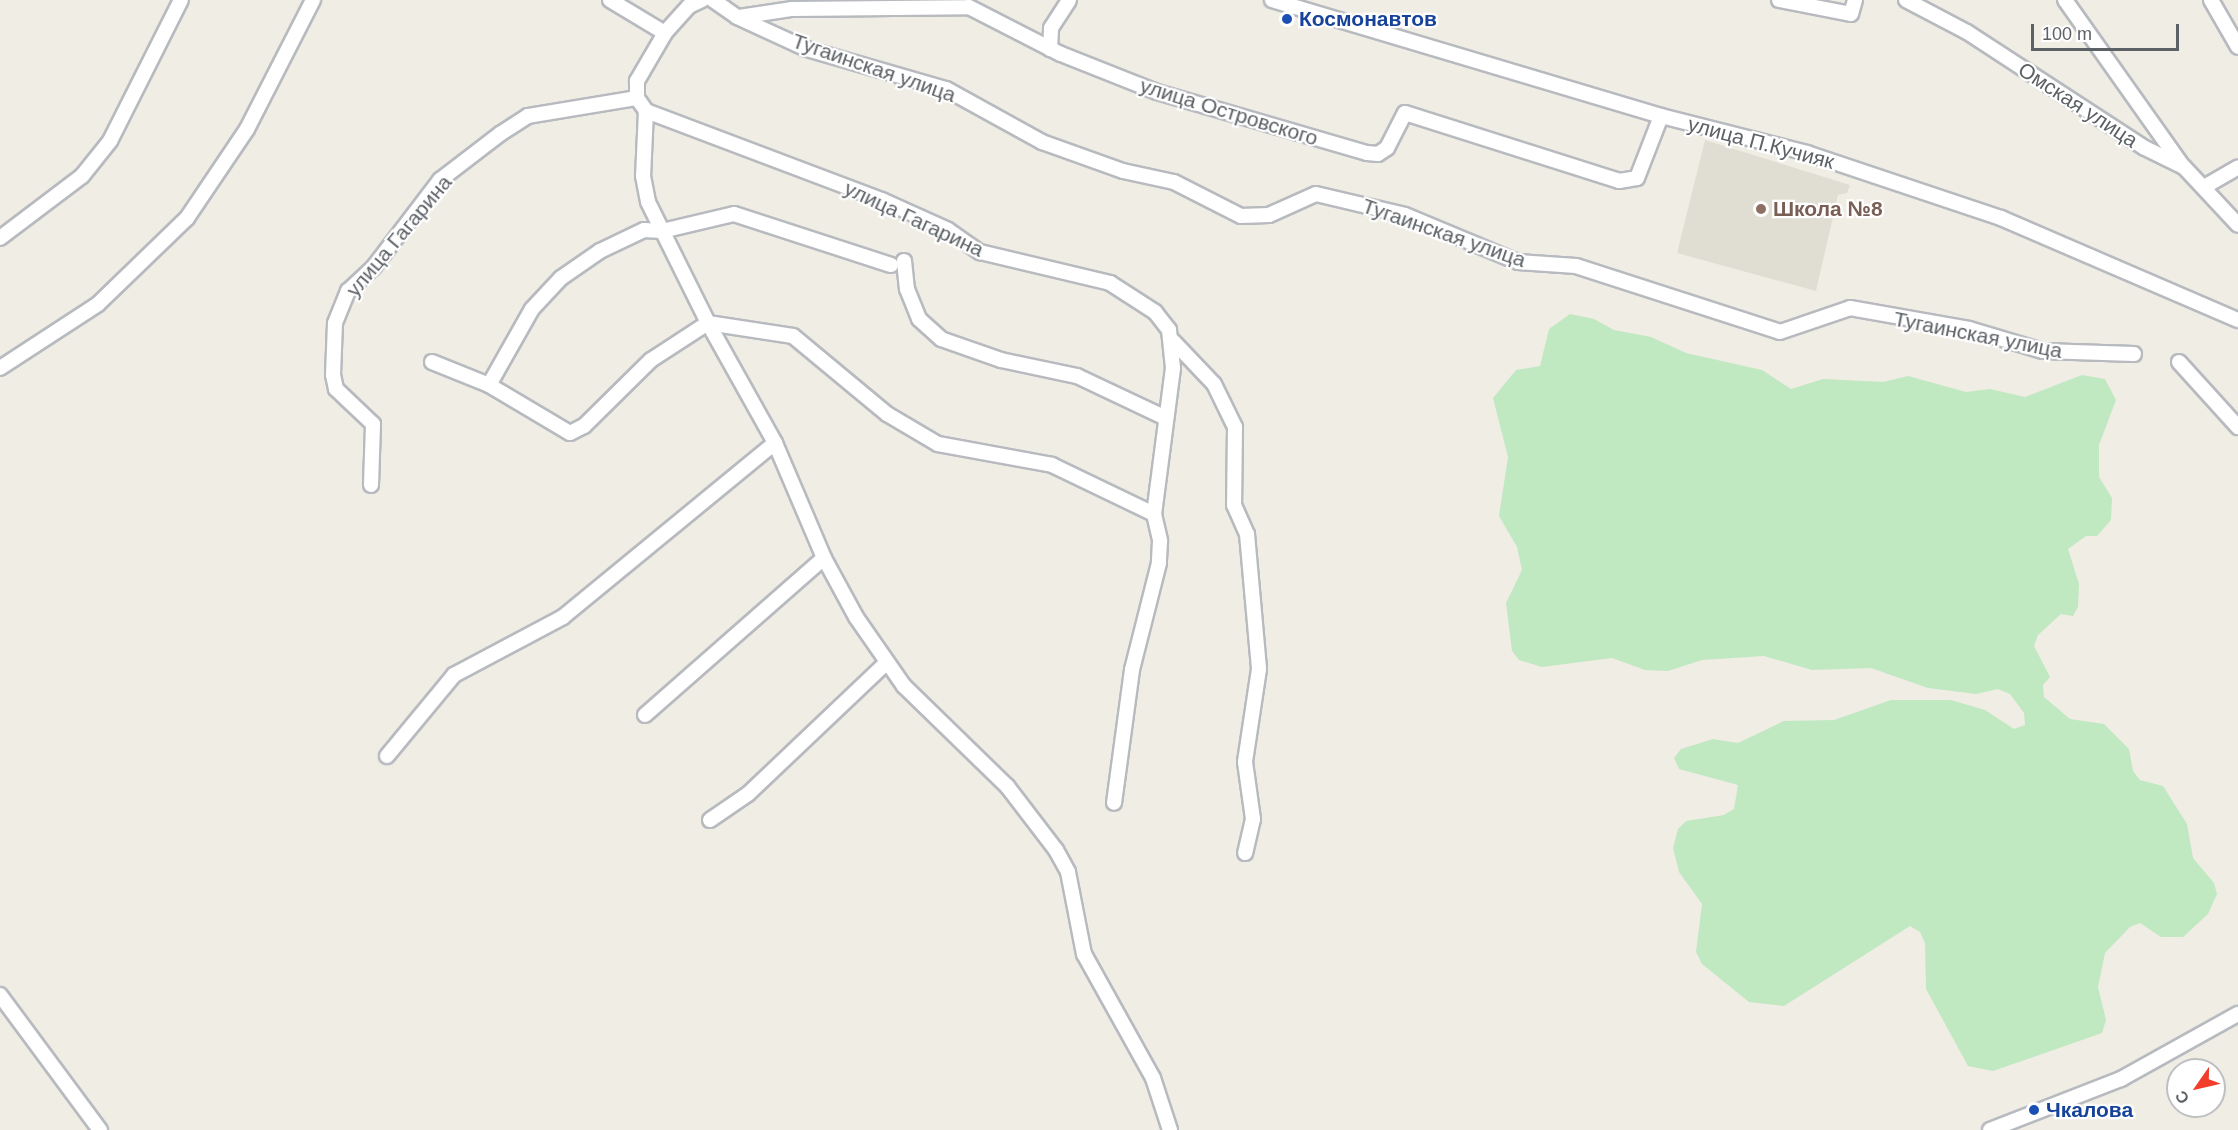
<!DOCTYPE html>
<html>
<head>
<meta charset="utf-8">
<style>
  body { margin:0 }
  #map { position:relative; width:2238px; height:1130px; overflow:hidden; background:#f0ede5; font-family:Helvetica,sans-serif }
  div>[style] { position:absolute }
  .education>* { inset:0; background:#e0ddd3 }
  .green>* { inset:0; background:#c0e8c1 }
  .roads { filter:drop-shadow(2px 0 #b7babf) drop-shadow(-2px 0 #b7babf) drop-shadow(0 2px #b7babf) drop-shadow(0 -2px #b7babf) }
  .minor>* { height:14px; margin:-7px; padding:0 7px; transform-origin:7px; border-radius:7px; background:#fff }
  .dots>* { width:16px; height:16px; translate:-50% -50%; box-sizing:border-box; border:3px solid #fff; border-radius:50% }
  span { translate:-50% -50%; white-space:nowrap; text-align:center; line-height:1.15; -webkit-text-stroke:4.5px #fff; paint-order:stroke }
  .transit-label { font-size:21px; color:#164399; font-weight:700 }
  .left { translate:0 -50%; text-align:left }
  .street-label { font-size:21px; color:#5c6166 }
  .education-label { font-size:21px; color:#785e54; font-weight:700 }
  .north { position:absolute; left:2166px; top:1058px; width:60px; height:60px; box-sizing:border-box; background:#fff; border:2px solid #bec0c2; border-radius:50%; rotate:236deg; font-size:16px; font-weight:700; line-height:24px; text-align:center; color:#5c6166 }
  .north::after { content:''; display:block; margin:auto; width:21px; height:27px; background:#f13d2a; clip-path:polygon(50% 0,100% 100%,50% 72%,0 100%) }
  .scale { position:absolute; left:2031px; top:24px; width:148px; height:27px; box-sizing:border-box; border:3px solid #5c6166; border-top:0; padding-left:8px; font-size:18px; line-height:21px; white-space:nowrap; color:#5c6166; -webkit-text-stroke:4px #fff; paint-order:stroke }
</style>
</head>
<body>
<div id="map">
  <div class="education">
    <i style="clip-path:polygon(1705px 140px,1850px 185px,1847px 193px,1838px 195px,1816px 291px,1677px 253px)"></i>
  </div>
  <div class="green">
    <i style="clip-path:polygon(1570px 314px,1594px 319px,1614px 330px,1651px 337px,1686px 353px,1762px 370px,1791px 389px,1823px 379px,1883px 382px,1908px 376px,1966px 392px,1990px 389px,2025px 397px,2082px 375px,2105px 379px,2116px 400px,2099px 445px,2099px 477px,2112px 498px,2111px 520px,2097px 536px,2086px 536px,2068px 549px,2079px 584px,2078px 607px,2073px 616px,2061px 614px,2038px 635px,2034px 646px,2050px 677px,2043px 685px,2044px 697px,2070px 719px,2104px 724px,2129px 749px,2133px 771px,2140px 780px,2163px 786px,2187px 824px,2193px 858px,2214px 883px,2217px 894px,2208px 914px,2183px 937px,2161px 937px,2140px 923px,2130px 927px,2105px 953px,2098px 987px,2106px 1020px,2102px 1033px,1993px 1071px,1968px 1066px,1926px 989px,1925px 943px,1920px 932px,1910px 926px,1784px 1006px,1749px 1002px,1702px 964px,1696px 952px,1702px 904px,1679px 872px,1673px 848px,1678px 829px,1686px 821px,1724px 815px,1734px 809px,1738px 785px,1679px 769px,1674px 758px,1681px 749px,1713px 739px,1738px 743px,1784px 721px,1834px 720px,1891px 700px,1951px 700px,1985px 710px,2014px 729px,2025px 725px,2024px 713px,2010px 694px,1998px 689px,1976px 694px,1928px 688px,1871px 668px,1812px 670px,1764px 656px,1702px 660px,1668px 671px,1645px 670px,1612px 658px,1542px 667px,1519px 660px,1512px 651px,1506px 603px,1522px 570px,1517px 547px,1499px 516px,1508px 457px,1493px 398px,1516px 370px,1540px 366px,1549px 329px)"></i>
  </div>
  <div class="roads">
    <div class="minor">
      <i style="left:610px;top:0;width:64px;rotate:31deg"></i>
      <i style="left:702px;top:0;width:14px;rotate:155deg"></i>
      <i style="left:689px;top:6px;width:36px;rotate:132deg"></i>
      <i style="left:665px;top:33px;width:56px;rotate:120.3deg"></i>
      <i style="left:637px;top:81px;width:17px;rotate:90deg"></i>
      <i style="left:637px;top:98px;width:16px;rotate:55deg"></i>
      <i style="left:646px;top:111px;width:65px;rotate:92.6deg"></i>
      <i style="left:643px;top:176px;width:26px;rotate:79deg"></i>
      <i style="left:648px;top:202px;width:135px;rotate:63.6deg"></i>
      <i style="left:708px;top:323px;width:137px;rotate:60.8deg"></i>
      <i style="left:775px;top:443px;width:125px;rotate:66.9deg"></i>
      <i style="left:824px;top:558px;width:67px;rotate:61.5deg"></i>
      <i style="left:856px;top:617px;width:84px;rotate:55.2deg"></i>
      <i style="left:904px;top:686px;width:144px;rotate:44.2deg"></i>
      <i style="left:1007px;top:786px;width:81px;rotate:52.6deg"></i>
      <i style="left:1056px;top:850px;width:25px;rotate:61deg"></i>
      <i style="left:1068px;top:872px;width:84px;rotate:79deg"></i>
      <i style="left:1084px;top:954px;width:142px;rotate:60.9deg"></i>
      <i style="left:1153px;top:1078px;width:55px;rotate:71.9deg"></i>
      <i style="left:713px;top:0;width:29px;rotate:35deg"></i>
      <i style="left:737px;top:17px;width:77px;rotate:24.6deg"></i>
      <i style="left:807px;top:49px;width:145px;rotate:16.1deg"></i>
      <i style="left:946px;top:89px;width:110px;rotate:28.9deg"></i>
      <i style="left:1042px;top:142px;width:86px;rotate:19.7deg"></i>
      <i style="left:1123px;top:171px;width:52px;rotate:12.2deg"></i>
      <i style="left:1174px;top:182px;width:75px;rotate:26.9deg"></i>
      <i style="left:1241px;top:216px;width:28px;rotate:-2deg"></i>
      <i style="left:1269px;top:215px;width:51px;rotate:-24.1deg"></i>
      <i style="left:1316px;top:194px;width:91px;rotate:13.3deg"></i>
      <i style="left:1405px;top:215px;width:122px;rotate:22.6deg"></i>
      <i style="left:1518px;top:262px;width:58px;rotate:3.9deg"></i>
      <i style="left:1576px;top:266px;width:214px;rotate:17.9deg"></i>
      <i style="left:1780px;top:332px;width:74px;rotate:-18.9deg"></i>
      <i style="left:1850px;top:308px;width:121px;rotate:10deg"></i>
      <i style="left:1969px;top:329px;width:77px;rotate:16.6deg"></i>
      <i style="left:2043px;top:351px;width:91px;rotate:1.9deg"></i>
      <i style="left:1272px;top:0;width:406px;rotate:16.6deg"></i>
      <i style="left:1661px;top:116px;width:151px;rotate:14.2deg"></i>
      <i style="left:1807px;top:153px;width:205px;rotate:18.5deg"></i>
      <i style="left:2001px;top:218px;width:258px;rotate:23.3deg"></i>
      <i style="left:1779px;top:0;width:73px;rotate:11deg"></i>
      <i style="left:1851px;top:14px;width:15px;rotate:-74deg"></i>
      <i style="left:1906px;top:0;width:69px;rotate:27.7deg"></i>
      <i style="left:1967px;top:32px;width:212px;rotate:33.1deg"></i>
      <i style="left:2145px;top:148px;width:43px;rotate:26deg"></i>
      <i style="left:2184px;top:167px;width:79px;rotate:47deg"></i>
      <i style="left:2065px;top:0;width:202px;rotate:54.7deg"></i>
      <i style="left:2211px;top:0;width:54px;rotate:60.1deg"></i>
      <i style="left:739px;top:17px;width:54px;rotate:-8.6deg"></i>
      <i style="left:792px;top:9px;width:177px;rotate:-0.6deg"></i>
      <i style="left:969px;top:7px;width:103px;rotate:27.1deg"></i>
      <i style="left:1061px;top:54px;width:103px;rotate:21.6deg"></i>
      <i style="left:1157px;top:92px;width:219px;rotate:16.2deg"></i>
      <i style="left:1367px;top:153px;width:11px;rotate:5deg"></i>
      <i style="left:1378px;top:154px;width:11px;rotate:-34deg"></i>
      <i style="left:1387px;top:148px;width:39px;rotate:-63deg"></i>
      <i style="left:1405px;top:113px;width:225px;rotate:17.6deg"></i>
      <i style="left:1619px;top:181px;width:18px;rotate:-9deg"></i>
      <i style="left:1637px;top:178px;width:66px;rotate:-68.8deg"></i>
      <i style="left:1050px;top:49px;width:21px;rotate:-87deg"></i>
      <i style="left:1051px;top:28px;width:33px;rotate:-57deg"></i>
      <i style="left:646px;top:111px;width:252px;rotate:20.7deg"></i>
      <i style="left:882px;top:200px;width:72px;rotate:24.4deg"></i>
      <i style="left:948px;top:230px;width:39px;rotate:35deg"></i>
      <i style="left:980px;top:252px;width:134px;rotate:13.4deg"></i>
      <i style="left:1110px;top:283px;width:54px;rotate:32.8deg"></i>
      <i style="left:1155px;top:312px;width:23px;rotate:52deg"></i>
      <i style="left:1169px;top:330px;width:38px;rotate:84deg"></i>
      <i style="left:1173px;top:368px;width:147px;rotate:97.4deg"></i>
      <i style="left:1154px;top:514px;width:28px;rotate:77deg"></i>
      <i style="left:1160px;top:541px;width:22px;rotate:93deg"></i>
      <i style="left:1159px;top:563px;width:110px;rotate:104.2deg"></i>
      <i style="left:1132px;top:670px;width:134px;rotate:97.7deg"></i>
      <i style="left:2204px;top:187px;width:39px;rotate:-30deg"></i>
      <i style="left:0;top:238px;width:103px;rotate:-37.1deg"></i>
      <i style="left:82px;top:176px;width:45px;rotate:-51.3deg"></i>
      <i style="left:110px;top:141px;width:158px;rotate:-63.3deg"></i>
      <i style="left:904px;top:261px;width:28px;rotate:84deg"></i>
      <i style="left:907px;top:289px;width:32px;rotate:68deg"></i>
      <i style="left:919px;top:319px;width:30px;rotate:42deg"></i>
      <i style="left:941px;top:339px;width:64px;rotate:19.3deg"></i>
      <i style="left:1001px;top:360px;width:78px;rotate:11.9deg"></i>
      <i style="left:1077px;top:376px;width:98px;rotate:25.3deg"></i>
      <i style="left:1173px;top:341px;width:59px;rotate:46.4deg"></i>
      <i style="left:1214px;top:384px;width:48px;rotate:64deg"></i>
      <i style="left:1235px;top:427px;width:78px;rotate:90.7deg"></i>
      <i style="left:1234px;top:505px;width:32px;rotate:66deg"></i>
      <i style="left:1247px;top:534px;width:136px;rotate:84.9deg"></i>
      <i style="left:1259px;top:669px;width:94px;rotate:98.6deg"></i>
      <i style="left:1245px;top:762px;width:58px;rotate:82deg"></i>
      <i style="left:1253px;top:819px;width:35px;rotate:103deg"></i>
      <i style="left:432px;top:362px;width:61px;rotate:22deg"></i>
      <i style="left:489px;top:385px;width:94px;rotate:30.7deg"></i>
      <i style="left:570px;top:433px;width:16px;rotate:-27deg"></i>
      <i style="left:584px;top:426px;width:94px;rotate:-44.6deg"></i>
      <i style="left:651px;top:360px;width:68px;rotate:-33deg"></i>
      <i style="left:708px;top:323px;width:86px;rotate:8.7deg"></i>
      <i style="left:793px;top:336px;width:122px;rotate:39.7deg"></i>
      <i style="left:887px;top:414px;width:59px;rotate:30.5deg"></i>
      <i style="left:938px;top:444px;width:116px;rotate:10.4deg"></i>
      <i style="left:1052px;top:465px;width:113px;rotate:25.7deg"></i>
      <i style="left:2179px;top:362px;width:88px;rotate:47.8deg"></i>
      <i style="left:0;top:368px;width:117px;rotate:-33.1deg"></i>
      <i style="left:98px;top:304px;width:124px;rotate:-44deg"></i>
      <i style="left:187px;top:218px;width:107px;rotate:-56deg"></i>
      <i style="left:247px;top:129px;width:145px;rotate:-62.9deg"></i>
      <i style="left:489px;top:385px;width:87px;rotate:-60.5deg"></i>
      <i style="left:532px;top:309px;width:42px;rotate:-46.9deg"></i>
      <i style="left:561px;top:278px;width:47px;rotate:-34.7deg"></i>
      <i style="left:600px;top:251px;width:49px;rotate:-25.5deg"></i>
      <i style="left:644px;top:230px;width:18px;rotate:3deg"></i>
      <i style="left:662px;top:231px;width:74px;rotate:-13.3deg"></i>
      <i style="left:734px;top:214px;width:165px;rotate:18deg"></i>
      <i style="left:371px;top:485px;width:61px;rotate:-88.1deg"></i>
      <i style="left:373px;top:424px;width:51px;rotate:-136.6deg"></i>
      <i style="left:336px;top:389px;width:14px;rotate:-102deg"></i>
      <i style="left:333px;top:375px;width:52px;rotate:-87.8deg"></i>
      <i style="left:335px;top:323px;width:35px;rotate:-68deg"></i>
      <i style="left:348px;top:291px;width:34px;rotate:-43deg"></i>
      <i style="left:373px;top:268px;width:111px;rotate:-52.7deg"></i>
      <i style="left:440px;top:180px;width:76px;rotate:-37.5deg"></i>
      <i style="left:500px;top:134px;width:33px;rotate:-33deg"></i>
      <i style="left:528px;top:116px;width:110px;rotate:-9.4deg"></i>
      <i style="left:645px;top:715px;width:238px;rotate:-41.3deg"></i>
      <i style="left:387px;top:756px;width:105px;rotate:-50.4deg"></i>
      <i style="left:454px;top:675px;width:123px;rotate:-28deg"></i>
      <i style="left:563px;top:617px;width:274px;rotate:-39.4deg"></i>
      <i style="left:710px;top:820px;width:46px;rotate:-34.4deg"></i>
      <i style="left:748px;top:794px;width:190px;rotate:-43.5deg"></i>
      <i style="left:0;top:995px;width:168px;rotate:53.5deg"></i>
      <i style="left:1990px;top:1130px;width:141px;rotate:-21.3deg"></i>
      <i style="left:2121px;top:1079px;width:134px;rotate:-29.1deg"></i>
    </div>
  </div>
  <div class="dots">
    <i style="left:1287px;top:19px;background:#1a4fb4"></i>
    <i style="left:1761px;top:209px;background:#8d6e63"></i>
    <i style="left:2034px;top:1110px;background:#1a4fb4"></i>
  </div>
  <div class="transit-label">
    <span class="left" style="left:1299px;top:19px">Космонавтов</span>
    <span class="left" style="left:2046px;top:1110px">Чкалова</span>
  </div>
  <div class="street-label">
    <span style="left:874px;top:68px;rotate:19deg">Тугаинская улица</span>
    <span style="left:2078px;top:105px;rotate:33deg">Омская улица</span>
    <span style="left:1229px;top:112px;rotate:17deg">улица Островского</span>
    <span style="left:1761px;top:143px;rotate:15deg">улица П.Кучияк</span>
    <span style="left:914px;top:219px;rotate:25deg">улица Гагарина</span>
    <span style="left:1444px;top:233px;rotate:19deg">Тугаинская улица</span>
    <span style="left:399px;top:236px;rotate:-50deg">улица Гагарина</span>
    <span style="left:1978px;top:335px;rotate:11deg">Тугаинская улица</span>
  </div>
  <div class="education-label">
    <span class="left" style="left:1773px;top:209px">Школа №8</span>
  </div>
  <div class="north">С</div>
  <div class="scale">100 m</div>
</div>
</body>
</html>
